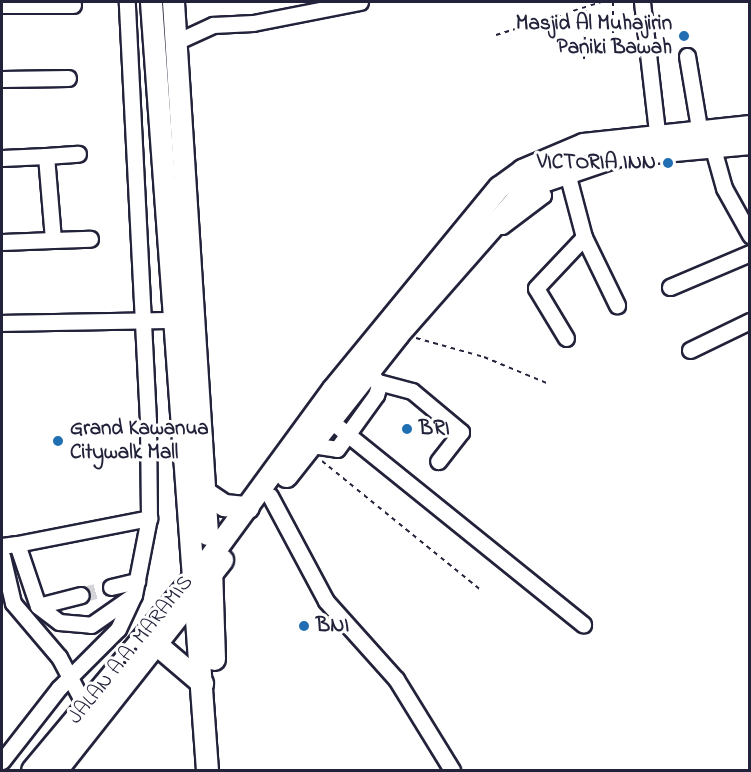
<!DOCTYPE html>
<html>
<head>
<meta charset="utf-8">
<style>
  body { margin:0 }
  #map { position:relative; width:751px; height:772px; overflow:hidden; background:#fff; font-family:"Indie Flower",sans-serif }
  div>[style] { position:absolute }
  .minor-tunnel>* { height:15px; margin-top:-7.5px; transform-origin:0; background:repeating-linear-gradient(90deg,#d3d3d8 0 15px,transparent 0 23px) }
  .path>* { height:2px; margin-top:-1px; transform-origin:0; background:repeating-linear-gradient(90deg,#22223b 0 4.5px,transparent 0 9px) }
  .roads { filter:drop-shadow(2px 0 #22223b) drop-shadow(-2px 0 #22223b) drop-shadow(0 2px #22223b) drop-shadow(0 -2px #22223b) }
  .minor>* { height:15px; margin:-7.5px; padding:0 7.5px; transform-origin:7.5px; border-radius:7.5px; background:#fff }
  .highway>* { height:21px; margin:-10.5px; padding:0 10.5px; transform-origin:10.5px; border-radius:10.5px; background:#fff }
  .dots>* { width:16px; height:16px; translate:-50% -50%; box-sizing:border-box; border:3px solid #fff; border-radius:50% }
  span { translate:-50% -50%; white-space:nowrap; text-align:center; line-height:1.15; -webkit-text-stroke:6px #fff; paint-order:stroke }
  .poi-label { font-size:21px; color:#22223b; font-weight:700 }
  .right { translate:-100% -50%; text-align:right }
  .left { translate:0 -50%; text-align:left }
  .street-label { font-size:21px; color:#22223b }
  .frame { position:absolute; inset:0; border:3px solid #22223b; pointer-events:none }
</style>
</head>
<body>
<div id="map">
  <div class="minor-tunnel">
    <i style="left:81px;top:595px;width:31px;rotate:-15deg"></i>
  </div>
  <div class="path">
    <i style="left:613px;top:2px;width:47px;rotate:90deg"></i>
    <i style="left:496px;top:35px;width:110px;rotate:-17.4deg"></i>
    <i style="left:584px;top:59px;width:52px;rotate:-87.8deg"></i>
    <i style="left:416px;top:338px;width:71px;rotate:15.6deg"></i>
    <i style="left:484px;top:357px;width:70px;rotate:22.6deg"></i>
    <i style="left:322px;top:461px;width:205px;rotate:39.1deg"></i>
  </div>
  <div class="roads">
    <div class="minor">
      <i style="left:642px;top:2px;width:131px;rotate:83.4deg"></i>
      <i style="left:2px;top:5px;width:71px"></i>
      <i style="left:176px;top:42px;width:41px;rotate:-24.7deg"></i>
      <i style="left:213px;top:25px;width:40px;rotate:-2.9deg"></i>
      <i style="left:253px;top:23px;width:109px;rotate:-11.1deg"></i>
      <i style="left:687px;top:56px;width:73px;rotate:80.5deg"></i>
      <i style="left:2px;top:79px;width:66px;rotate:-0.9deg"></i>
      <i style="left:712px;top:145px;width:45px;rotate:74.4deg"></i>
      <i style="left:724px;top:188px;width:54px;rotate:61deg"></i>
      <i style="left:46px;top:156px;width:32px;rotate:-4deg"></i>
      <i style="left:2px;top:158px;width:44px;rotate:-2.6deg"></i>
      <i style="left:46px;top:156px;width:84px;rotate:85.2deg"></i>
      <i style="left:53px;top:240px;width:37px;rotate:-2deg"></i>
      <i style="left:566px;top:169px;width:70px;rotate:75.2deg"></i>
      <i style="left:584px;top:237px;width:76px;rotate:64.1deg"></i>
      <i style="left:502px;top:226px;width:51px;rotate:-37.1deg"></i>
      <i style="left:543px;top:195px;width:14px;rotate:-126deg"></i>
      <i style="left:2px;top:242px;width:51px;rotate:-2.2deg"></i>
      <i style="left:670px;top:287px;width:87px;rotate:-23deg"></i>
      <i style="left:2px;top:323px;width:172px;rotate:-1deg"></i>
      <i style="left:566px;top:338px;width:58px;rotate:-121deg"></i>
      <i style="left:536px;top:288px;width:70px;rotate:-46.7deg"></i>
      <i style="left:690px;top:350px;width:67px;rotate:-25.8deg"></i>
      <i style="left:378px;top:382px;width:35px;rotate:15deg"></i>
      <i style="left:412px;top:391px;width:64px;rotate:39.9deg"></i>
      <i style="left:461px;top:432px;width:37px;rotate:128deg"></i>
      <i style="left:331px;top:421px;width:324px;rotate:38.9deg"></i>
      <i style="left:312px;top:445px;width:25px;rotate:9deg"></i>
      <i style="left:337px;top:449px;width:67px;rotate:-54.2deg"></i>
      <i style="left:376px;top:395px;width:10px;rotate:-73deg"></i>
      <i style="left:379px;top:385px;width:11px;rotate:-124deg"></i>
      <i style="left:270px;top:496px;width:119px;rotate:61.9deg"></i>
      <i style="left:326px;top:601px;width:105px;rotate:48.1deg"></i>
      <i style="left:396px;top:679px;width:107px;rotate:58.4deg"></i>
      <i style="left:17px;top:544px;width:135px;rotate:-11.1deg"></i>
      <i style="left:2px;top:546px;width:15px;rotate:-8deg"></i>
      <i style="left:17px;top:544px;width:65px;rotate:71.3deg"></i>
      <i style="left:38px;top:606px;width:26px;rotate:37deg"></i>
      <i style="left:59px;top:622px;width:32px;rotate:5deg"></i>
      <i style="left:91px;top:625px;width:52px;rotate:-34.9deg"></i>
      <i style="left:134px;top:595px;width:78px;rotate:-79deg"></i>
      <i style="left:149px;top:518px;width:97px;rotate:-90.6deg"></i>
      <i style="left:148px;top:421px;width:420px;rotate:-92.9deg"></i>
      <i style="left:2px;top:556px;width:48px;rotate:76.8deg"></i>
      <i style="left:13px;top:603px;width:71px;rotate:49.6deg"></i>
      <i style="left:59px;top:657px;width:55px;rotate:62deg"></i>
      <i style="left:111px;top:587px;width:27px;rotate:-13deg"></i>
      <i style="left:38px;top:606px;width:44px;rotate:-14.3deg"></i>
      <i style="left:2px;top:761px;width:93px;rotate:-52deg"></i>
      <i style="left:59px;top:688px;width:83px;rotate:-45deg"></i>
      <i style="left:118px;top:629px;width:38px;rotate:-65deg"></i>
    </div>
    <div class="highway">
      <i style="left:151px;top:2px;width:770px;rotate:85.83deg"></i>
      <i style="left:173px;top:2px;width:533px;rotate:86.34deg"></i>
      <i style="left:286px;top:476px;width:181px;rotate:-51.7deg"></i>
      <i style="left:398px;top:334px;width:197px;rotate:-48.7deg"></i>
      <i style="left:528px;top:186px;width:96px;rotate:-18.8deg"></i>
      <i style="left:619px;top:155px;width:132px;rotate:-5.2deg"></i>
      <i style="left:206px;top:493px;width:22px;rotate:34deg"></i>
      <i style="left:224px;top:505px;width:24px;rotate:5deg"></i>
      <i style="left:211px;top:568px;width:91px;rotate:88.1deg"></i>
      <i style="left:155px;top:643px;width:62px;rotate:40.4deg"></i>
      <i style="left:32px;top:770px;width:276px;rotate:-50.1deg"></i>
      <i style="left:209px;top:558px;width:208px;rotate:-53.8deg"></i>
      <i style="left:332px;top:390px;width:263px;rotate:-50.6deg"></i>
      <i style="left:499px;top:187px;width:29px;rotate:-36deg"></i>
      <i style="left:522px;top:170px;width:66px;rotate:-23.1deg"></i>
      <i style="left:583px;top:144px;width:168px;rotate:-6.2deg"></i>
      <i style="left:56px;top:770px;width:268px;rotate:-51.7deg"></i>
    </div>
  </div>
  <div class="dots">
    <i style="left:684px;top:36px;background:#1f6fb2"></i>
    <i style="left:668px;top:163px;background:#1f6fb2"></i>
    <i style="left:407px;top:429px;background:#1f6fb2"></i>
    <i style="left:58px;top:441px;background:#1f6fb2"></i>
    <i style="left:304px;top:626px;background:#1f6fb2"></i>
  </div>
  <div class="poi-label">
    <span class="right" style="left:672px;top:36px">Masjid Al Muhajirin<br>Paniki Bawah</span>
    <span class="right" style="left:656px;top:163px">VICTORIA INN</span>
    <span class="left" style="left:70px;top:441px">Grand Kawanua<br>Citywalk Mall</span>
    <span class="left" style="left:419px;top:429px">BRI</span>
    <span class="left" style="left:316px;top:626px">BNI</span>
  </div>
  <div class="street-label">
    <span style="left:131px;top:650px;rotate:-51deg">JALAN A.A. MARAMIS</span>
  </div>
  <div class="frame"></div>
</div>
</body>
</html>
